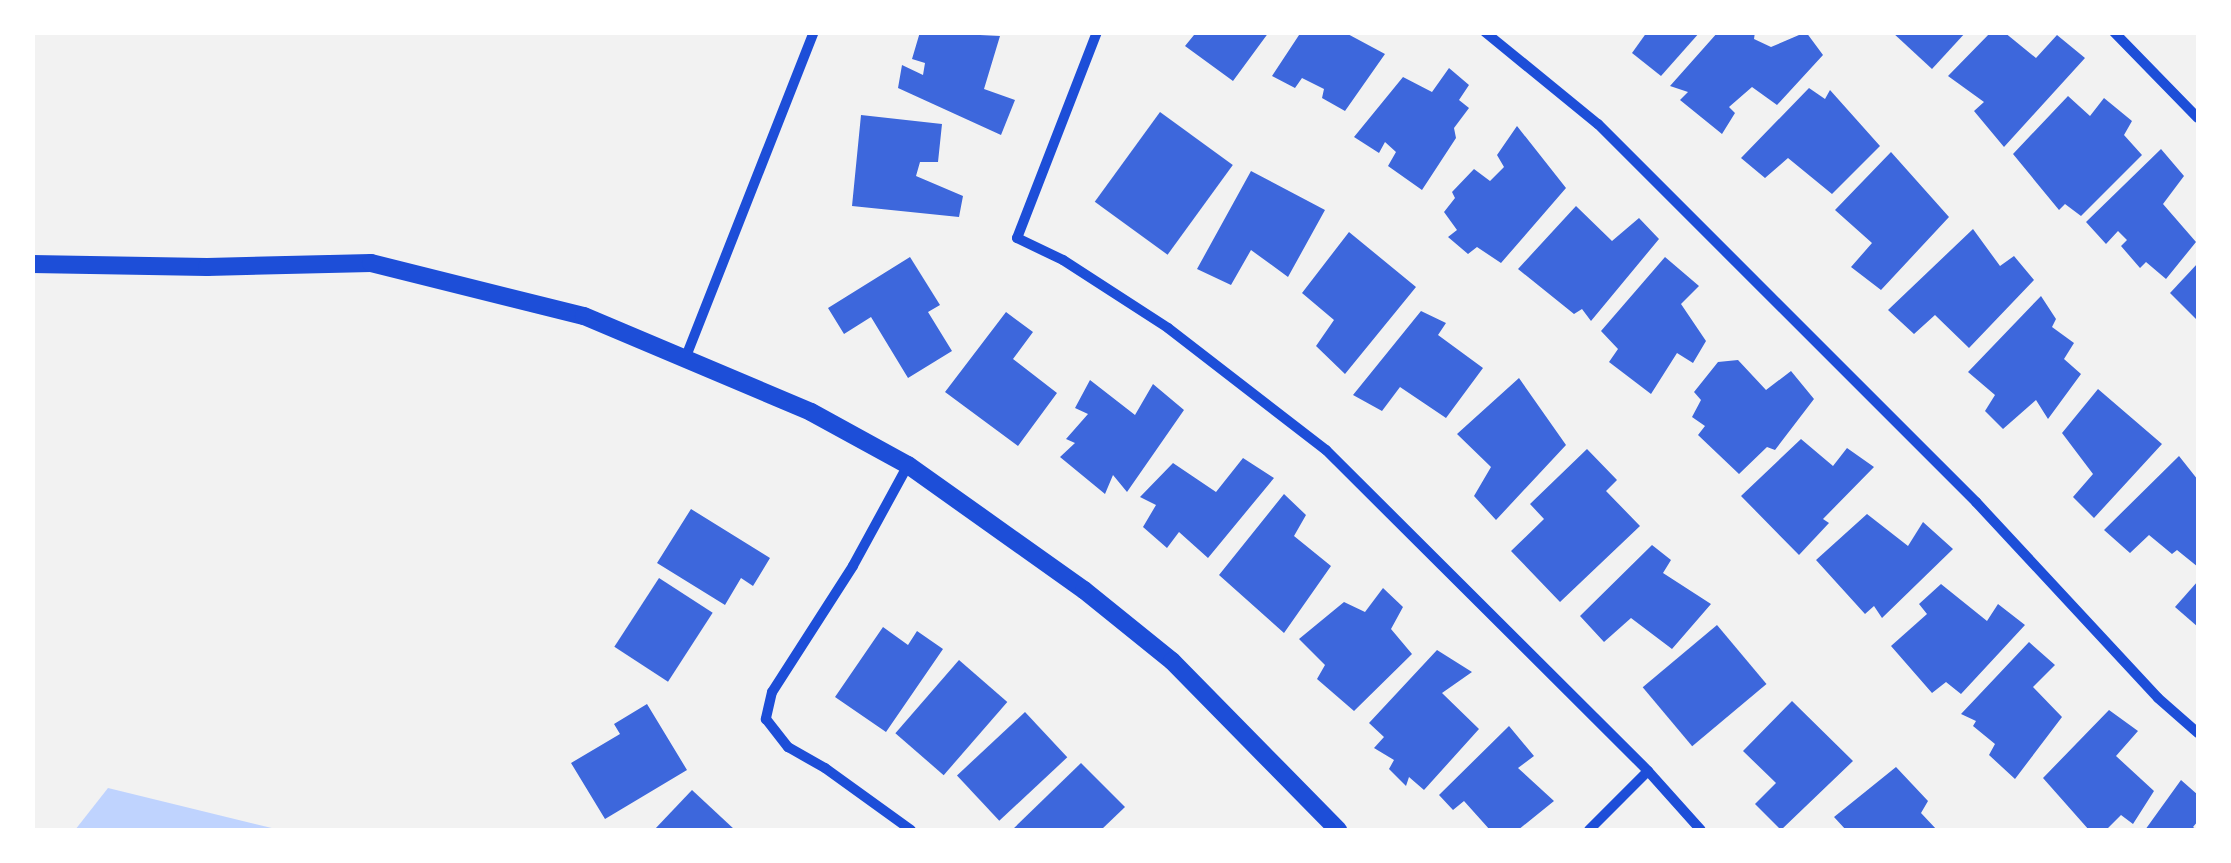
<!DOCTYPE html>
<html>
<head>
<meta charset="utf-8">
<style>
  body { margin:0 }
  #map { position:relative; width:2231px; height:863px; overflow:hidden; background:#f2f2f2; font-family:Cabin,sans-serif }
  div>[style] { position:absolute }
  .water>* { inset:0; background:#bfd3fe }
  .building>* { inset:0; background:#3d67dc; transform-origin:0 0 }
  .minor>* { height:10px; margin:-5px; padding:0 5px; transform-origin:5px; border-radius:5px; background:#1d4ed8 }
  .tertiary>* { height:18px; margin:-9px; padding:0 9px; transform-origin:9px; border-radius:9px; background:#1d4ed8 }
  span { translate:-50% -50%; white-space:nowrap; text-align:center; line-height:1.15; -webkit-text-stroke:10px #fff; paint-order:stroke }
  .frame { position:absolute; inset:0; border:35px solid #fff; pointer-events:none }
</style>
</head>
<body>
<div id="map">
  <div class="water">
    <i style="clip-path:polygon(108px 788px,280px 830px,75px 830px)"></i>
  </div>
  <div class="building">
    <i style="clip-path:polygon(920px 32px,1000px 36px,984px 89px,1015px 100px,1001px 135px,898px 88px,902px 65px,923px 75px,925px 63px,912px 59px)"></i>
    <i style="clip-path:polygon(1191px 32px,1269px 32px,1233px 81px,1185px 46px,1194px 35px)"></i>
    <i style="clip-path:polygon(1301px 32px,1344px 32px,1385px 54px,1345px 111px,1322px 98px,1324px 89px,1302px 78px,1295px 88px,1272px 76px)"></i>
    <i style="clip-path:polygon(1647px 32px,1700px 32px,1661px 76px,1632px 53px)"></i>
    <i style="clip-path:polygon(1718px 32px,1755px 32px,1754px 39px,1771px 47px,1806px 32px,1823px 55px,1777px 105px,1752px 87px,1729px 107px,1735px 113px,1722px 134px,1680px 100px,1688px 92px,1670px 86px)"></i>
    <i style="clip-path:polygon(1892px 32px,1966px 32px,1932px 69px)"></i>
    <i style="clip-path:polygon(1991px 32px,2004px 32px,2036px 58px,2057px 35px,2085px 58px,2004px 147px,1974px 111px,1984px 102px,1948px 76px)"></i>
    <i style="clip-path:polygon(1449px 68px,1469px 85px,1459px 100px,1469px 108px,1454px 128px,1456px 138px,1422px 190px,1388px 166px,1396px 152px,1385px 142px,1379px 153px,1354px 137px,1403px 77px,1432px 92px)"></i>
    <i style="clip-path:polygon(1809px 88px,1825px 99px,1830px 90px,1880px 146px,1832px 194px,1788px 158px,1765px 178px,1741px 158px)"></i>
    <i style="clip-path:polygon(2068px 96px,2090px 116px,2104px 98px,2132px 121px,2124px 135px,2142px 155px,2081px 216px,2065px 204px,2059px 210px,2013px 154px)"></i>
    <i style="left:1160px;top:112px;width:90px;height:111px;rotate:36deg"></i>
    <i style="clip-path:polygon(861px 115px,942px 124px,938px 162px,920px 162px,916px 176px,963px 196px,959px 217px,852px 206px)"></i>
    <i style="clip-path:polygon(1517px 126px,1566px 188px,1501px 263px,1477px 247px,1468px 254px,1448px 237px,1457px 230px,1444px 212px,1455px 198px,1452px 192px,1474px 169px,1490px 181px,1504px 167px,1497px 155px)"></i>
    <i style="clip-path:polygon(2161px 149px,2184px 176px,2163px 204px,2196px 242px,2166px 279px,2146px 262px,2140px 268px,2121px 246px,2127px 240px,2118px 231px,2106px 244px,2086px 222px)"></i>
    <i style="clip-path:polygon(1891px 152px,1949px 217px,1881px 290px,1851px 267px,1872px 243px,1835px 210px)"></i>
    <i style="clip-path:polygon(1251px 171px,1325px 210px,1288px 277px,1251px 250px,1231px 285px,1197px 269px)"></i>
    <i style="clip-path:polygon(1576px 206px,1612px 241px,1639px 218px,1659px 239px,1591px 321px,1582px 309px,1574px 314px,1518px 269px)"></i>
    <i style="clip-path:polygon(1973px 229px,2000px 266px,2014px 256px,2034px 280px,1969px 348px,1935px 315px,1914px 334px,1888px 310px)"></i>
    <i style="clip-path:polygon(1349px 232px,1416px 287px,1345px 374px,1316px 346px,1334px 320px,1302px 293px)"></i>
    <i style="clip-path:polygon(910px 257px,940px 305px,928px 312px,952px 351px,908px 378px,871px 317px,844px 334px,828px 308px)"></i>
    <i style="clip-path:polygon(1665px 257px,1699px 286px,1681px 304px,1706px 341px,1693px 363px,1677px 353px,1651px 394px,1609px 362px,1618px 349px,1601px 331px)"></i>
    <i style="clip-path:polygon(2198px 263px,2198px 321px,2170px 293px)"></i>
    <i style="clip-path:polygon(2041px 296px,2056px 319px,2052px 327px,2074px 343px,2064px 359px,2081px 374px,2048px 419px,2036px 400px,2003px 429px,1985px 411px,1995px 395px,1968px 372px)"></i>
    <i style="clip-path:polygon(1421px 311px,1446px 323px,1438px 335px,1483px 368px,1446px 418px,1400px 387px,1382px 411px,1353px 395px)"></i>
    <i style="clip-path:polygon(1006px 312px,1033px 332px,1013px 359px,1057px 393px,1018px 446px,945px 392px)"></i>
    <i style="clip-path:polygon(1738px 360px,1766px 390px,1791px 371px,1814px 399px,1775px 450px,1767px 447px,1739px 474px,1698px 435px,1705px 426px,1692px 417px,1701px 400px,1694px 392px,1718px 362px)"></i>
    <i style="clip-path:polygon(1519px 378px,1566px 445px,1496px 520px,1474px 496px,1491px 467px,1457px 434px)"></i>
    <i style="clip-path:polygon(1090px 380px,1135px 415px,1153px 384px,1184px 410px,1127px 492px,1113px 475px,1105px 494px,1060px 457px,1075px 443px,1066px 439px,1088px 414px,1075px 408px)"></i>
    <i style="clip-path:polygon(2098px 389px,2162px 444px,2094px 518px,2073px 497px,2093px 474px,2062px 433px)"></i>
    <i style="clip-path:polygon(1801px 439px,1833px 466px,1847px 448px,1874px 467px,1823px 519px,1829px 523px,1799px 555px,1741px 496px)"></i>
    <i style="clip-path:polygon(1587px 449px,1617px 480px,1606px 491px,1640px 526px,1560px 602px,1511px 551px,1544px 519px,1530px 504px)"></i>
    <i style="clip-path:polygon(2179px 456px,2198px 480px,2198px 567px,2177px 550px,2172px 554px,2149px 535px,2130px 553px,2104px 530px)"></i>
    <i style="clip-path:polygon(1243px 458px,1274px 478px,1208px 558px,1179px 532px,1167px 548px,1143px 527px,1156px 505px,1140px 497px,1173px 463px,1216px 492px)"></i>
    <i style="clip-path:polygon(1284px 494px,1306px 515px,1294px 536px,1331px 566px,1284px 633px,1219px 575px)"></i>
    <i style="clip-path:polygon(691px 509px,770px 558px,753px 586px,741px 578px,725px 605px,657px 563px)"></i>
    <i style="clip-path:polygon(1867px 514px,1908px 546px,1923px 522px,1953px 549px,1882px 618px,1874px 606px,1865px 614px,1816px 560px)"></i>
    <i style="clip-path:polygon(1652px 545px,1671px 560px,1663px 573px,1711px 604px,1672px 649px,1631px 618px,1604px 642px,1580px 616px)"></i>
    <i style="left:659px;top:578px;width:64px;height:82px;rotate:33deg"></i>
    <i style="clip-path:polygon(2198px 581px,2198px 627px,2175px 607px)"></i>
    <i style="clip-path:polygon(1941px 584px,1987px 621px,1998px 604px,2025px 625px,1961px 694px,1946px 682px,1932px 693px,1891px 646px,1927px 614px,1919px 604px)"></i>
    <i style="clip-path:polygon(1383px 588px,1403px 607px,1391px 629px,1412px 654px,1354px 711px,1317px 679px,1325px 665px,1299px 639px,1344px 602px,1365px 612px)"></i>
    <i style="left:1717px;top:625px;width:77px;height:97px;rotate:50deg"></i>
    <i style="clip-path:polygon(883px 627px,908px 645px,917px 631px,943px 649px,886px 732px,835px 697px)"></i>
    <i style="clip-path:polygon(2029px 642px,2055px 665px,2033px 687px,2062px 717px,2015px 779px,1989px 755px,1995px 744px,1973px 726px,1976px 721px,1961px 714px)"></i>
    <i style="clip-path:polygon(1437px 650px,1472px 672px,1442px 693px,1479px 729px,1424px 790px,1409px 777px,1406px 786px,1389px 769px,1394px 760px,1374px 748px,1384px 737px,1369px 723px)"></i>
    <i style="left:959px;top:660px;width:64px;height:97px;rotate:41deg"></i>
    <i style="clip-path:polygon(1792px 701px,1853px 761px,1781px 830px,1755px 804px,1776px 783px,1743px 751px)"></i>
    <i style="clip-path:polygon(647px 704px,687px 770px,605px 819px,571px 763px,620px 734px,614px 724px)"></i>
    <i style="clip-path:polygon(2109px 710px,2138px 731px,2116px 756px,2154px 791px,2133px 824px,2121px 815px,2106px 830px,2089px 830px,2043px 778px)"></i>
    <i style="left:1025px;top:712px;width:62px;height:93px;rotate:47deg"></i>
    <i style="clip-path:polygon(1509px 726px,1534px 756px,1518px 768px,1554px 801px,1518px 830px,1490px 830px,1464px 801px,1453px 810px,1439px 795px)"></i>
    <i style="clip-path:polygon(1081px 763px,1125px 807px,1101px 830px,1012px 830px)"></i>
    <i style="clip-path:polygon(1896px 767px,1928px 801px,1921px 813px,1937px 830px,1846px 830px,1834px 817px)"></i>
    <i style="clip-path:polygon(2181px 780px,2198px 795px,2198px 821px,2193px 827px,2197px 830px,2145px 830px)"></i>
    <i style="clip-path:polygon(692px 790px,735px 830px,654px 830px)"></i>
  </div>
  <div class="minor">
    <i style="left:1097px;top:32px;width:221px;rotate:111.2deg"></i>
    <i style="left:1017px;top:238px;width:51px;rotate:25.6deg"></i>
    <i style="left:1063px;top:260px;width:125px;rotate:32.9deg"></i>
    <i style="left:1168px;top:328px;width:200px;rotate:37.7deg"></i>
    <i style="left:1326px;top:450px;width:455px;rotate:44.9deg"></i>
    <i style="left:1648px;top:771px;width:79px;rotate:48.1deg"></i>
    <i style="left:1485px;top:32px;width:146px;rotate:39.2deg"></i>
    <i style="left:1598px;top:124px;width:535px;rotate:45deg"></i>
    <i style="left:1976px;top:502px;width:267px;rotate:47.1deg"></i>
    <i style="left:2158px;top:698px;width:53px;rotate:41.2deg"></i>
    <i style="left:2114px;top:32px;width:120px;rotate:45.7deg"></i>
    <i style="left:685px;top:359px;width:352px;rotate:-68.5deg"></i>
    <i style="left:908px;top:465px;width:115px;rotate:118.6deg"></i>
    <i style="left:853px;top:566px;width:150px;rotate:122.7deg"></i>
    <i style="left:772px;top:692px;width:28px;rotate:103deg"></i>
    <i style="left:766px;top:719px;width:36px;rotate:52deg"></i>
    <i style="left:788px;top:747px;width:43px;rotate:29.6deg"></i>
    <i style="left:825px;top:768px;width:106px;rotate:35.8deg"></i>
    <i style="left:1589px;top:830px;width:83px;rotate:-45deg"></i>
  </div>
  <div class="tertiary">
    <i style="left:32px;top:264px;width:175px;rotate:1deg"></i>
    <i style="left:207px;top:267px;width:164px;rotate:-1.4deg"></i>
    <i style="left:371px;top:263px;width:219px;rotate:14deg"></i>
    <i style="left:584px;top:316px;width:246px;rotate:22.9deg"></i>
    <i style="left:811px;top:412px;width:111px;rotate:28.7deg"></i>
    <i style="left:908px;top:465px;width:216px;rotate:35.4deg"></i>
    <i style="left:1084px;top:590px;width:113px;rotate:38.9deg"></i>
    <i style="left:1172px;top:661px;width:237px;rotate:45.5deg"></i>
  </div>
  <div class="frame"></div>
</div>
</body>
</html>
